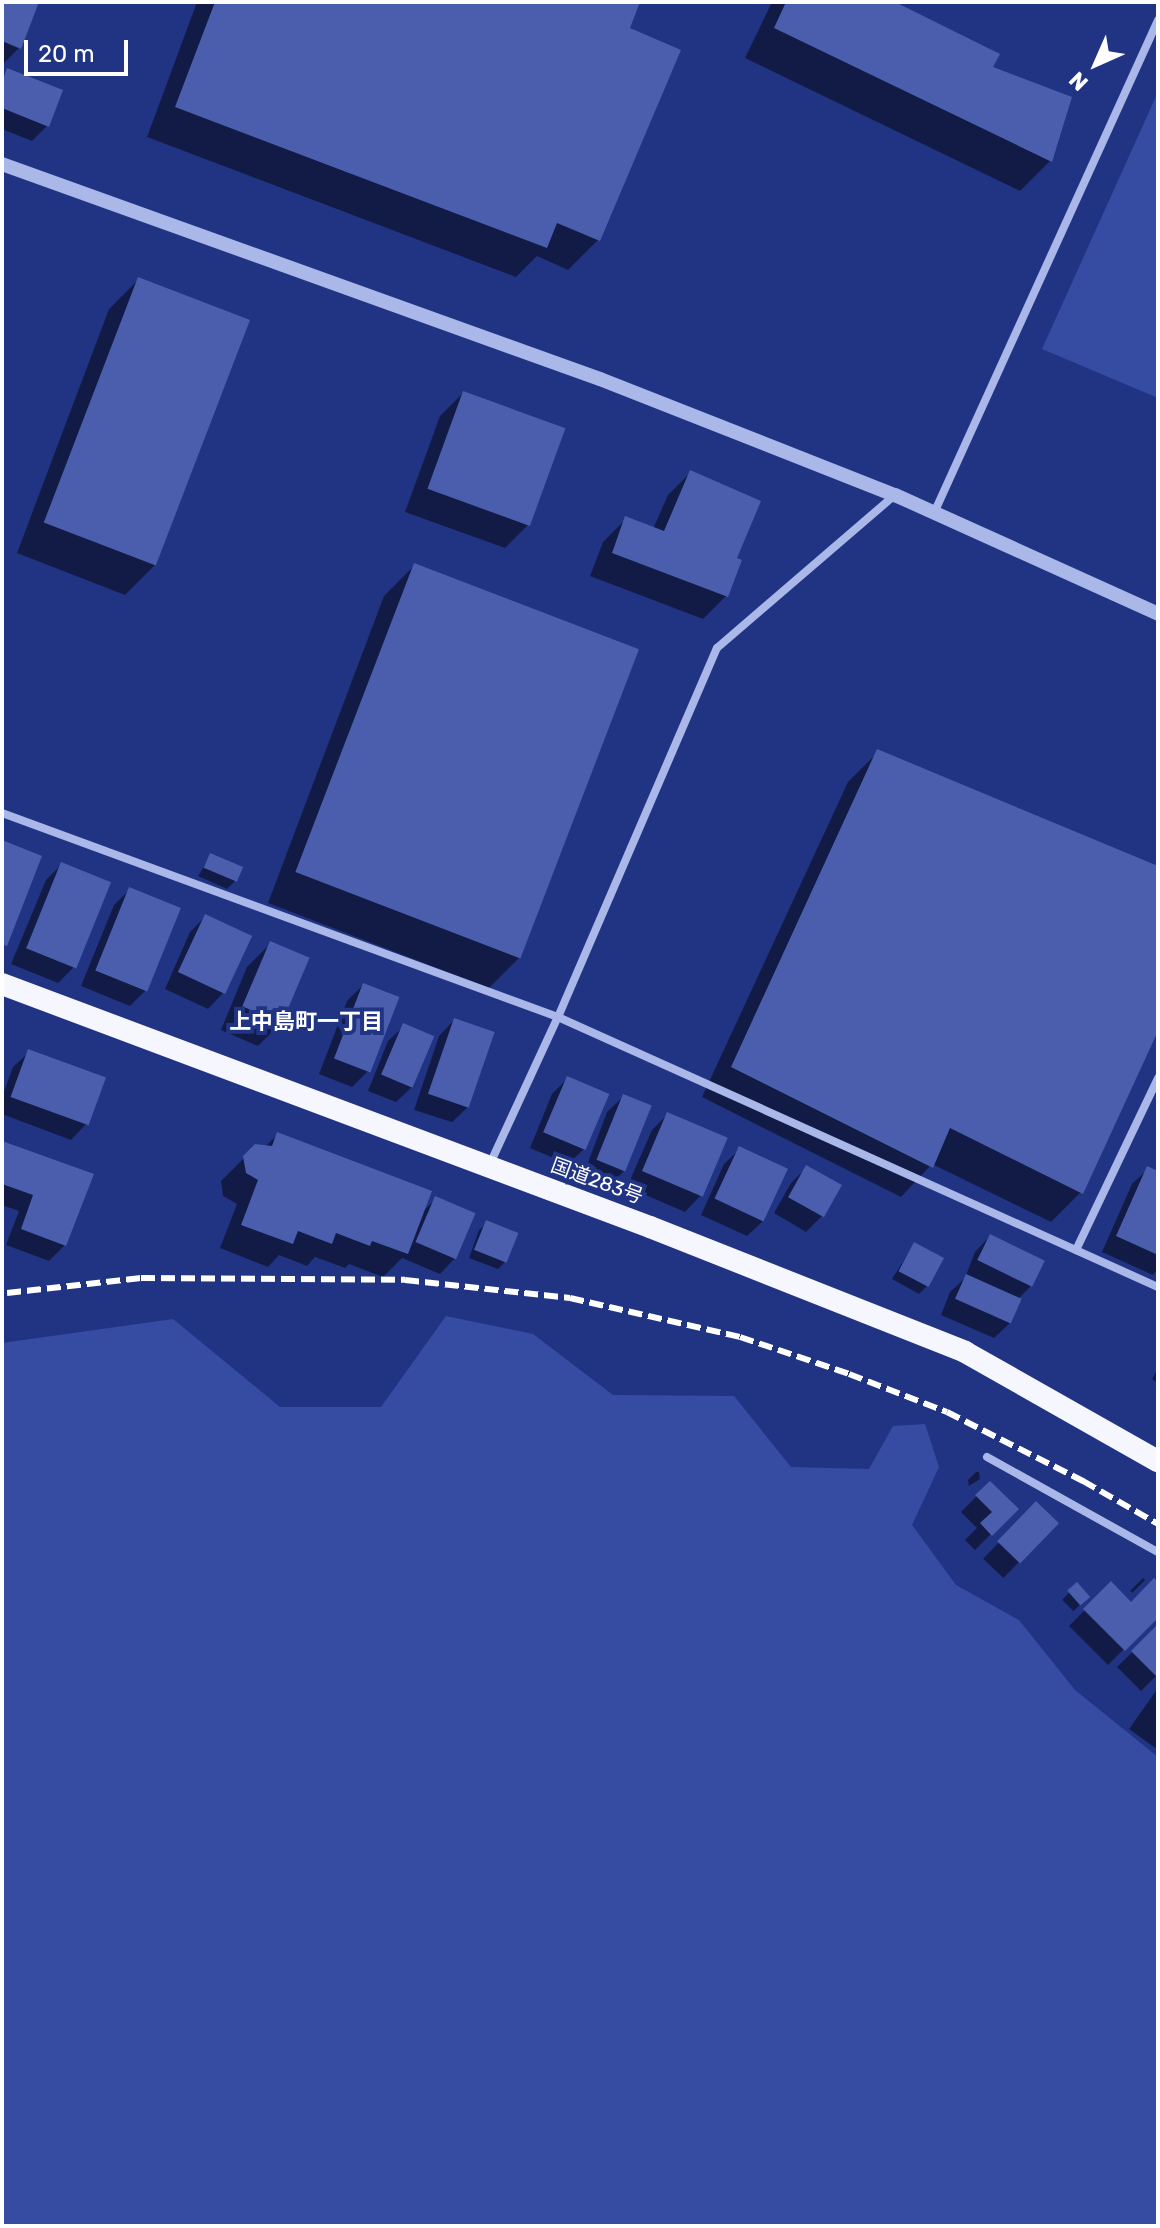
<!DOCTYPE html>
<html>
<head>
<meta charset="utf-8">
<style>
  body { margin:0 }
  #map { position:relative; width:1160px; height:2228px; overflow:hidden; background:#213484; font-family:Rubik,"Noto Sans JP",sans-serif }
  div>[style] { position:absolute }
  .green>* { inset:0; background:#354ca2 }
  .shadow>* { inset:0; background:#0007; transform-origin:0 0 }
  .building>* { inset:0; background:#4a5ead; transform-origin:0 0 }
  .minor>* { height:8px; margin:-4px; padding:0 4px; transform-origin:4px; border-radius:4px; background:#aab7e9 }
  .tertiary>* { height:14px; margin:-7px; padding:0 7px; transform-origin:7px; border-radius:7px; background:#aab7e9 }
  .trunk>* { height:22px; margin:-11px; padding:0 11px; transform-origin:11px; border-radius:11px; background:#f6f7fe }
  .rail>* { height:6px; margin-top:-3px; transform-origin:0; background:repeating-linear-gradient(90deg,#fff 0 14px,transparent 0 20px) }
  span { translate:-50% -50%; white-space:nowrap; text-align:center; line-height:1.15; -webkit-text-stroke:8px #213484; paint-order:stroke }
  .street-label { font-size:20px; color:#fff }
  .neighbourhood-label { font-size:22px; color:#fff; font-weight:700 }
  .frame { position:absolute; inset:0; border:4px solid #fff; pointer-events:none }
  .north { position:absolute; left:1056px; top:24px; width:80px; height:80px; -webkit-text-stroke:6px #213484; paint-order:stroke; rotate:225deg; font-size:22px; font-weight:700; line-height:32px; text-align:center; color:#fff }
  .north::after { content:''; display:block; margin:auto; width:28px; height:36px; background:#fff; clip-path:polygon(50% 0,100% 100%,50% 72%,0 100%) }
  .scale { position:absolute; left:24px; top:40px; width:104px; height:36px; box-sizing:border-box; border:4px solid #fff; border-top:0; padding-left:10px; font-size:24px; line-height:28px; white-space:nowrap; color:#fff; -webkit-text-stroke:6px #213484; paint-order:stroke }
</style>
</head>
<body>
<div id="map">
  <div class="green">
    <i style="clip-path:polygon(1158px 92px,1158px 398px,1042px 349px)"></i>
    <i style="clip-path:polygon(446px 1316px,533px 1334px,613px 1395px,734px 1396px,791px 1467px,869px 1469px,893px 1426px,925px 1424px,939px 1467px,912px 1525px,956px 1585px,1019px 1620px,1075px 1690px,1158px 1757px,1158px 2226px,2px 2226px,2px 1343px,173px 1319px,280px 1407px,381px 1407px)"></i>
  </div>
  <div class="shadow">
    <i style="clip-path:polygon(2px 2px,37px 2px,19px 48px,2px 65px)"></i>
    <i style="clip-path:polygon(197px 2px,637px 2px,627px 29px,598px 240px,568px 270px,537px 256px,516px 277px,147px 137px)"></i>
    <i style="clip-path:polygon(772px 2px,890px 2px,991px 69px,1050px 161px,1020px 191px,745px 58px)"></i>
    <i style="clip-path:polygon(8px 70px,48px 125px,32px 141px,2px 129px,2px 76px)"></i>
    <i style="clip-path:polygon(139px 279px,155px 565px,125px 595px,17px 553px,109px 309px)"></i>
    <i style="clip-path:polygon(463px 393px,528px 525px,505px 548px,405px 512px,440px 416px)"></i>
    <i style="clip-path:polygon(691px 472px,734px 559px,726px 596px,703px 619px,590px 576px,603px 542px,626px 519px,653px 529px,668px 495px)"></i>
    <i style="clip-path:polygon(414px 566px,519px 958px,489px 988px,268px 903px,384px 596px)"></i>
    <i style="clip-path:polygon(878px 752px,1158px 869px,1158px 1027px,1081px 1192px,1051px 1222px,932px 1164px,901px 1197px,702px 1097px,848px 782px)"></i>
    <i style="clip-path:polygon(211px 856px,235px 881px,227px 889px,198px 876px)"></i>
    <i style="clip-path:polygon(62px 864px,73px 968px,58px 983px,11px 964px,46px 880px)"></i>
    <i style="clip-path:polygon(130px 889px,145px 991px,130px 1006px,81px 986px,114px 905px)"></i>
    <i style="clip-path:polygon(206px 916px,223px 993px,208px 1009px,165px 989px,190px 932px)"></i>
    <i style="clip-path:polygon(270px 944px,281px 1023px,258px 1046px,221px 1030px,247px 967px)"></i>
    <i style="clip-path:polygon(363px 985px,397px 998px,368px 1071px,352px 1087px,319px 1074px,347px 1001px)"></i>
    <i style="clip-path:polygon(454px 1020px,468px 1107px,452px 1122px,414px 1110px,439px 1036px)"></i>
    <i style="clip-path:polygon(404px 1026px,412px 1087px,396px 1102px,368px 1091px,388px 1041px)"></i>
    <i style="clip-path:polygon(29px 1052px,86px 1124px,71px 1140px,2px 1114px,2px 1097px,13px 1067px)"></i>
    <i style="clip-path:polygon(568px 1078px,584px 1149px,568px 1164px,530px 1148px,552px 1094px)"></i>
    <i style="clip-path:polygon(623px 1097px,625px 1170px,609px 1186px,583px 1176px,607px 1112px)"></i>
    <i style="clip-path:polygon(667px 1115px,700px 1196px,685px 1212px,627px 1187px,652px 1130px)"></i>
    <i style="clip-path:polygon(278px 1134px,422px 1212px,436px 1199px,455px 1258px,440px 1274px,402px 1258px,383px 1277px,349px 1264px,345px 1268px,315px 1257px,307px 1266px,279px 1255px,268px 1267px,220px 1248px,237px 1204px,223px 1196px,221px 1181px,256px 1146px,265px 1147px)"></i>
    <i style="clip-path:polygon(2px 1144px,65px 1245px,49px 1261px,6px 1245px,19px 1211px,2px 1205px)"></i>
    <i style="clip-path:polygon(740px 1149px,763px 1221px,747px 1236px,701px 1215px,724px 1164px)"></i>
    <i style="clip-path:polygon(807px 1167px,822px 1216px,806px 1232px,774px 1213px,791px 1183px)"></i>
    <i style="clip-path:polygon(1148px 1169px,1158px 1173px,1158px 1269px,1153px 1275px,1102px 1252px,1132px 1184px)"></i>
    <i style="clip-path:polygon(487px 1223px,505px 1262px,498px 1269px,469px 1258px,479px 1230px)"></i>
    <i style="clip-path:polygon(990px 1236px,1042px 1262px,1030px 1287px,1018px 1299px,1010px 1323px,994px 1338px,941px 1315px,950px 1292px,965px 1278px,975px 1252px)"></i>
    <i style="clip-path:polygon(914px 1244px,927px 1286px,919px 1294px,892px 1279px)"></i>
    <i style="clip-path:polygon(1158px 1369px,1158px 1383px,1152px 1379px)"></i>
    <i style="clip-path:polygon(976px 1472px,979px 1472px,980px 1479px,969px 1486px,968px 1480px)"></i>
    <i style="clip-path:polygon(990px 1483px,1016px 1509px,975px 1550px,965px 1540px,977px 1528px,961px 1512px)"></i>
    <i style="left:1036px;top:1504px;width:28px;height:76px;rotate:44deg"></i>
    <i style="left:1143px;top:1578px;width:3px;height:18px;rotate:45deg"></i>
    <i style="clip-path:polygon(1111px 1584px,1131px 1605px,1158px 1585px,1158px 1615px,1108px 1665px,1069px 1626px)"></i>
    <i style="left:1077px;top:1585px;width:16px;height:21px;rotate:45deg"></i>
    <i style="clip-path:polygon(1158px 1627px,1158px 1674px,1141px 1691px,1117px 1667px)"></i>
    <i style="clip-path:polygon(1158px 1688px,1158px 1750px,1129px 1729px)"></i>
  </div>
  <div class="building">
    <i style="clip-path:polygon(2px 2px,39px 2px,21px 49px,2px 41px)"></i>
    <i style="clip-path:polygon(215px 2px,640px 2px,630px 28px,681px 50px,600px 241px,557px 223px,547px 248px,175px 107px)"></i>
    <i style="clip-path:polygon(786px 2px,895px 2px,1000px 54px,993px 67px,1072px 97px,1052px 162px,774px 28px)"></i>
    <i style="clip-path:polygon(7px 68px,63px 90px,49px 127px,2px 108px,2px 81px)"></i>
    <i style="left:138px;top:277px;width:120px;height:263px;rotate:21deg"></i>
    <i style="left:463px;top:391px;width:109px;height:104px;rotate:20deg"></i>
    <i style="clip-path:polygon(690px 470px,761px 501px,737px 558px,742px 560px,728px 597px,612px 553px,625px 516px,664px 531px)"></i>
    <i style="left:414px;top:563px;width:241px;height:331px;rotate:21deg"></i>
    <i style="clip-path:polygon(877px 749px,1158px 866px,1158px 1031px,1083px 1194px,950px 1128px,933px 1168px,731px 1067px)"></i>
    <i style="clip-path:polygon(2px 840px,42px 856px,7px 946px,2px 944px)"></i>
    <i style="left:210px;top:853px;width:36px;height:16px;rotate:23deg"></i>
    <i style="left:61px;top:862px;width:54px;height:93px;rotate:22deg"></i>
    <i style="left:129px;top:887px;width:56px;height:90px;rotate:22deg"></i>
    <i style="left:205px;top:914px;width:52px;height:64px;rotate:25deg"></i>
    <i style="left:270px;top:941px;width:43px;height:71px;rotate:23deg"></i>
    <i style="left:363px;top:983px;width:39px;height:81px;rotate:21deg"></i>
    <i style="left:454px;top:1018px;width:43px;height:80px;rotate:19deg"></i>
    <i style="left:403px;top:1023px;width:34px;height:56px;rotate:23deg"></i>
    <i style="left:28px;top:1049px;width:83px;height:51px;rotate:20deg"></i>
    <i style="left:567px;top:1076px;width:46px;height:61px;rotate:23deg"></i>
    <i style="left:623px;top:1094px;width:31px;height:71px;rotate:22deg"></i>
    <i style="left:667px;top:1112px;width:66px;height:64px;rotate:23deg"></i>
    <i style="clip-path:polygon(277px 1132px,432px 1191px,408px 1254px,372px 1241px,370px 1246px,336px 1233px,332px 1244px,298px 1231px,293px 1244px,241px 1225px,258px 1180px,246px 1173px,243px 1156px,255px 1144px,272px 1146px)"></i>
    <i style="clip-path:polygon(2px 1141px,94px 1174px,66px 1246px,21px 1229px,33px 1195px,2px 1184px)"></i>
    <i style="left:739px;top:1146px;width:54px;height:58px;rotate:25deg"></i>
    <i style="left:806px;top:1165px;width:41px;height:37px;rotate:29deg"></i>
    <i style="clip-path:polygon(1147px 1166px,1158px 1171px,1158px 1255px,1116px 1236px)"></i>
    <i style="left:435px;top:1196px;width:44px;height:50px;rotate:23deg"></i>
    <i style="left:486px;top:1220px;width:35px;height:32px;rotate:22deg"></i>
    <i style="left:990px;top:1234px;width:61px;height:29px;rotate:26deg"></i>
    <i style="left:914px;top:1242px;width:34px;height:33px;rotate:28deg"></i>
    <i style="left:966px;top:1274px;width:61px;height:27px;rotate:24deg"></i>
    <i style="clip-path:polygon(990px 1481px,1019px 1509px,992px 1536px,980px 1523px,992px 1512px,975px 1495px)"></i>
    <i style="left:1036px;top:1501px;width:32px;height:56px;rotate:44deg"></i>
    <i style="clip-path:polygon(1154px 1578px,1158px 1582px,1158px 1618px,1125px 1651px,1083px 1609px,1111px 1581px,1131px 1602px)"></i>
    <i style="left:1077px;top:1582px;width:20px;height:13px;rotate:49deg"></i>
    <i style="clip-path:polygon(1158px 1624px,1158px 1678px,1131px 1651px)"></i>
  </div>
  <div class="minor">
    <i style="left:934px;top:513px;width:542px;rotate:-65.56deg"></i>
    <i style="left:2px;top:813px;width:592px;rotate:20.15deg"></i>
    <i style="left:558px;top:1017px;width:658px;rotate:24.23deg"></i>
    <i style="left:489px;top:1166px;width:164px;rotate:-65.2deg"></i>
    <i style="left:558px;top:1017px;width:402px;rotate:-66.7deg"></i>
    <i style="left:717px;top:648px;width:235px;rotate:-40.7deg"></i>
    <i style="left:1076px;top:1250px;width:191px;rotate:-64.5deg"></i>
    <i style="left:987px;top:1457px;width:196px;rotate:29.1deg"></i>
  </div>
  <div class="tertiary">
    <i style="left:2px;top:164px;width:635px;rotate:19.78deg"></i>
    <i style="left:600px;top:379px;width:317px;rotate:21.5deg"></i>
    <i style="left:895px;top:495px;width:289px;rotate:24.3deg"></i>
  </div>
  <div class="trunk">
    <i style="left:2px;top:984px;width:692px;rotate:20.56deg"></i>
    <i style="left:650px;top:1227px;width:339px;rotate:21.6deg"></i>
    <i style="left:965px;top:1352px;width:222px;rotate:29.5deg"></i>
  </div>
  <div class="rail">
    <i style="left:7px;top:1293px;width:135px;rotate:-6.4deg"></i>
    <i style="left:141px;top:1278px;width:264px;rotate:0.4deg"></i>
    <i style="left:405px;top:1280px;width:166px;rotate:6.2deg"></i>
    <i style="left:570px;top:1298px;width:174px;rotate:12.9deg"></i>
    <i style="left:740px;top:1337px;width:115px;rotate:18.7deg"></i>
    <i style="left:849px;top:1374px;width:105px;rotate:21.2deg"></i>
    <i style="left:947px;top:1412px;width:153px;rotate:26.9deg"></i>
    <i style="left:1083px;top:1481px;width:86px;rotate:29.8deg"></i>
  </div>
  <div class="street-label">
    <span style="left:597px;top:1181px;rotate:20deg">国道283号</span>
  </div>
  <div class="neighbourhood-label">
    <span style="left:306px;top:1022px">上中島町一丁目</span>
  </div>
  <div class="frame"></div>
  <div class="north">N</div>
  <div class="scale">20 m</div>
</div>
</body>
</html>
